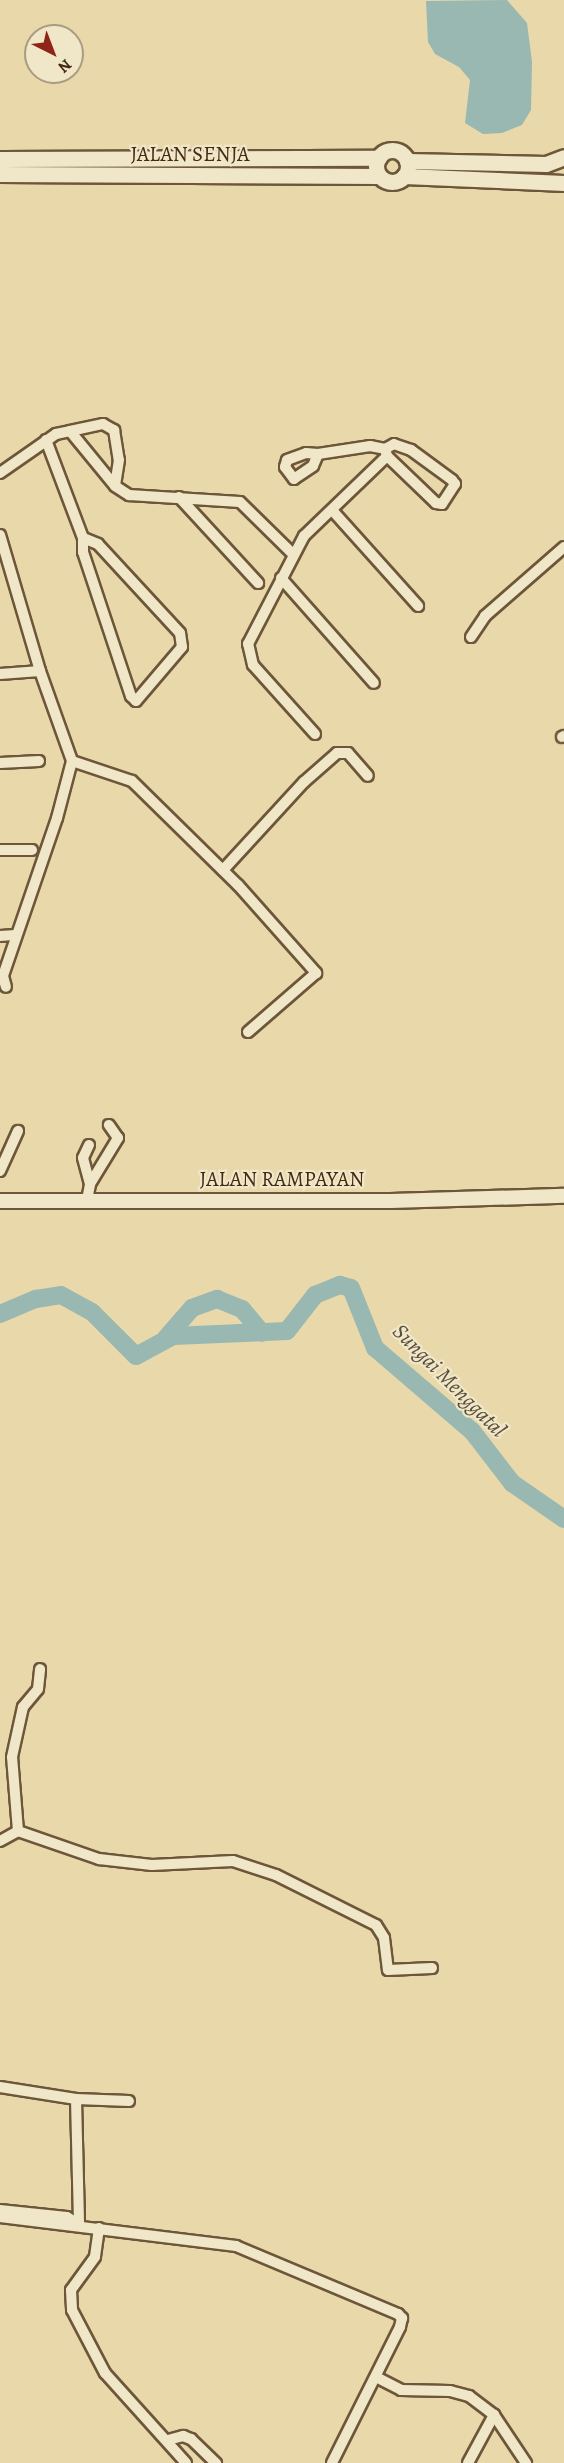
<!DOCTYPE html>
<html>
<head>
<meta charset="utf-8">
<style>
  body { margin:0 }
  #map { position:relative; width:564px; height:2463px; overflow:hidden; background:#e8d8aa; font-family:Alegreya,serif }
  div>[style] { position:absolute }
  .water>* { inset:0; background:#99b8b1 }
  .river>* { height:18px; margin:-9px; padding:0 9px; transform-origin:9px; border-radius:9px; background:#99b8b1 }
  .roads { filter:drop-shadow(2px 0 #6d5639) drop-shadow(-2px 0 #6d5639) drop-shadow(0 2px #6d5639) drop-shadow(0 -2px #6d5639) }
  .minor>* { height:10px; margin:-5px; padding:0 5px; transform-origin:5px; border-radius:5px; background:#f0e6c8 }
  .tertiary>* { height:14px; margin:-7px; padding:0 7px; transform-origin:7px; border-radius:7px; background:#f0e6c8 }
  .secondary>* { height:15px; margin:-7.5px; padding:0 7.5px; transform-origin:7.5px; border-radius:7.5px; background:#f0e6c8 }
  .secondary>.ring { margin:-7.5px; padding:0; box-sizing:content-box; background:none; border:15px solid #f0e6c8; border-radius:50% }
  span { translate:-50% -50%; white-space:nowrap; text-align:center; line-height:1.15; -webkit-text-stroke:4.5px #f0e6c8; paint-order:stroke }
  .street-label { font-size:21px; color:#442a13 }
  .water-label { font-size:22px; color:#594e3a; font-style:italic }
  .north { position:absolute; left:24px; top:24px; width:60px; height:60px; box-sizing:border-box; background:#f0e6c8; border:2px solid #ab9b80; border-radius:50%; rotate:138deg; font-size:16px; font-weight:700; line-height:24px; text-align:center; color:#442a13 }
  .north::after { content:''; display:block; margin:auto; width:21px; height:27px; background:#8f2418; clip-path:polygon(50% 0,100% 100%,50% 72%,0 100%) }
</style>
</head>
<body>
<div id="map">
  <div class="water">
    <i style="clip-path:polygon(507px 0,527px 23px,532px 62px,531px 110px,522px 125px,502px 133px,483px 134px,465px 123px,470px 80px,459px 67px,435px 54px,428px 42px,426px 1px)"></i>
  </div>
  <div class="river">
    <i style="left:0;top:1314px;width:39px;rotate:-23deg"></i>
    <i style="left:36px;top:1299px;width:25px;rotate:-9deg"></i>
    <i style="left:61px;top:1295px;width:35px;rotate:29deg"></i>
    <i style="left:92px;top:1312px;width:62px;rotate:45deg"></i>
    <i style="left:136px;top:1356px;width:42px;rotate:-28.4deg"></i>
    <i style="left:173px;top:1336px;width:114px;rotate:-2.5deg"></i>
    <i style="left:287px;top:1331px;width:46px;rotate:-52.1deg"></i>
    <i style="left:315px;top:1295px;width:27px;rotate:-22deg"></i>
    <i style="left:340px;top:1285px;width:11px;rotate:15deg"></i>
    <i style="left:351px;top:1288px;width:65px;rotate:68.2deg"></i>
    <i style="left:375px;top:1348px;width:128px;rotate:40.6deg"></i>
    <i style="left:472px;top:1431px;width:66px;rotate:52.4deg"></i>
    <i style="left:512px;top:1483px;width:63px;rotate:34.7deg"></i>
    <i style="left:166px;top:1338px;width:40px;rotate:-49deg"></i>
    <i style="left:192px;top:1308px;width:27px;rotate:-20deg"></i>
    <i style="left:217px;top:1299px;width:27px;rotate:22deg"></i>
    <i style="left:242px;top:1309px;width:31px;rotate:50deg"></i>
  </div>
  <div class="roads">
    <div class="minor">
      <i style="left:70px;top:431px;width:34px;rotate:-12deg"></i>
      <i style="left:103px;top:424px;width:13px;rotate:29deg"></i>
      <i style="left:114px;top:430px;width:30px;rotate:81deg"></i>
      <i style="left:119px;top:460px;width:26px;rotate:99deg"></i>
      <i style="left:46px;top:440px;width:105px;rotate:69.3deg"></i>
      <i style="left:83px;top:538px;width:14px;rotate:90deg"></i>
      <i style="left:83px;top:552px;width:152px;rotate:71.6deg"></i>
      <i style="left:131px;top:696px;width:7px;rotate:45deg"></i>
      <i style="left:136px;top:701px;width:71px;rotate:-49.6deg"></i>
      <i style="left:182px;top:647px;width:14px;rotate:-98deg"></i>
      <i style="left:180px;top:633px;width:121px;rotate:-132.7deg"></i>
      <i style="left:98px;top:544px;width:16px;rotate:-158deg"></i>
      <i style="left:306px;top:453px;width:12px;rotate:5deg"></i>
      <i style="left:318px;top:454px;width:13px;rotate:113deg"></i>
      <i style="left:313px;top:466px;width:23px;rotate:146deg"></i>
      <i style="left:294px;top:479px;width:15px;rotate:-127deg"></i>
      <i style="left:285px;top:467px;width:7px;rotate:-74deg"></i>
      <i style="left:287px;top:460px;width:20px;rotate:-20deg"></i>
      <i style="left:318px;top:454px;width:53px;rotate:-8.7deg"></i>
      <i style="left:370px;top:446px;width:15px;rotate:11deg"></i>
      <i style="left:385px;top:449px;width:7px;rotate:74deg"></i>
      <i style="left:387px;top:456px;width:68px;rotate:43.8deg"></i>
      <i style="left:436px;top:503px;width:6px;rotate:9deg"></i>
      <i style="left:442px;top:504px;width:24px;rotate:-57deg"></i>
      <i style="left:455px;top:484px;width:5px;rotate:-127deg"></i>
      <i style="left:452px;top:480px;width:51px;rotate:-143.8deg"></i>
      <i style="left:411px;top:450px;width:18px;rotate:-161deg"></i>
      <i style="left:394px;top:444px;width:10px;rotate:151deg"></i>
      <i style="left:0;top:473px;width:68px;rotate:-34.9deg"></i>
      <i style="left:56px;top:434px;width:14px;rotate:-12deg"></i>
      <i style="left:70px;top:431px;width:71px;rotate:50.7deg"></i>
      <i style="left:115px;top:486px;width:17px;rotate:33deg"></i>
      <i style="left:129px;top:495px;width:111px;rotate:3.6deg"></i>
      <i style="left:240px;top:502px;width:74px;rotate:44.5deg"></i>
      <i style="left:179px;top:497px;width:117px;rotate:47.4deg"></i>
      <i style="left:332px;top:510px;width:129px;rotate:48.1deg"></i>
      <i style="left:0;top:535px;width:142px;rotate:73.6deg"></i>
      <i style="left:40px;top:671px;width:96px;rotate:70.4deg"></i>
      <i style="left:72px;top:761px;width:59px;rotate:104.7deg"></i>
      <i style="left:57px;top:818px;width:167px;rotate:108.9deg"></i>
      <i style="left:3px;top:976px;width:11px;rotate:75deg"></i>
      <i style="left:281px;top:578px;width:140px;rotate:48.5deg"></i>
      <i style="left:471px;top:637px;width:25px;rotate:-56deg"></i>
      <i style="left:485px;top:616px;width:105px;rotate:-41.1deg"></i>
      <i style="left:0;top:674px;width:40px;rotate:-4.3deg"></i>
      <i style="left:315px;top:734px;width:93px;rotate:-131.9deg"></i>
      <i style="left:253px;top:665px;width:22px;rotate:-103deg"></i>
      <i style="left:248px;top:644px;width:122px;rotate:-62.6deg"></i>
      <i style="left:304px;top:536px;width:115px;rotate:-43.9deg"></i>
      <i style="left:562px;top:737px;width:2px;rotate:-27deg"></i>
      <i style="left:72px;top:761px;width:63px;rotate:18.4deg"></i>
      <i style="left:132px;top:781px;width:148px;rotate:44.5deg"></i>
      <i style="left:238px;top:885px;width:118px;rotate:48.4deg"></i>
      <i style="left:316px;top:973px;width:90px;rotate:139.1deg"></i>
      <i style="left:0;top:763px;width:39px;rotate:-3deg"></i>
      <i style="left:0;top:850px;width:32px"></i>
      <i style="left:223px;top:870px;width:120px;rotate:-47.4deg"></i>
      <i style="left:304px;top:782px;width:44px;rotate:-41.3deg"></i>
      <i style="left:337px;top:753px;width:11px"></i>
      <i style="left:348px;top:753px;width:30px;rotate:49deg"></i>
      <i style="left:0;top:936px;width:16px;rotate:-4deg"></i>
      <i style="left:89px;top:1145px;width:14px;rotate:115deg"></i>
      <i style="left:83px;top:1158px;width:27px;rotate:75deg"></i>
      <i style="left:0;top:1171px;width:44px;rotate:-65.8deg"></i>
      <i style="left:87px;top:1200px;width:16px;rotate:-79deg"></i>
      <i style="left:90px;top:1184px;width:54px;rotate:-58.7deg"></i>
      <i style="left:118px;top:1138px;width:16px;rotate:-125deg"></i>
      <i style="left:18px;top:1831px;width:74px;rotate:-94.6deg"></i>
      <i style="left:12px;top:1757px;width:51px;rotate:-77.6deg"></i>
      <i style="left:23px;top:1707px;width:23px;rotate:-50deg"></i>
      <i style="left:38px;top:1689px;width:20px;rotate:-84deg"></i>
      <i style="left:0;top:1841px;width:21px;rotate:-29deg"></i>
      <i style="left:18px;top:1831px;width:86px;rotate:19.1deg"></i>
      <i style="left:99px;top:1859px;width:53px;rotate:6.5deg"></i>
      <i style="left:152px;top:1865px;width:81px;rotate:-2.8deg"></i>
      <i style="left:233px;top:1861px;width:45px;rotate:18deg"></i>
      <i style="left:276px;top:1875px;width:112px;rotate:26.6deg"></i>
      <i style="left:376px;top:1925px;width:15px;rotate:58deg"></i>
      <i style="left:384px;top:1938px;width:32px;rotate:83deg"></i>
      <i style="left:388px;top:1970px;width:44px;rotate:-2.6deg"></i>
      <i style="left:0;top:2087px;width:77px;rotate:9deg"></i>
      <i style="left:76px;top:2099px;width:53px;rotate:2.2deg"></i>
      <i style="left:76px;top:2099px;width:125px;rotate:88.6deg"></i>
      <i style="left:0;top:2210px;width:67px;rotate:6deg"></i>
      <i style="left:67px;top:2217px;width:13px;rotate:32deg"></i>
      <i style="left:0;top:2217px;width:238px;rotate:7deg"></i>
      <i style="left:236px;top:2246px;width:176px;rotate:22.8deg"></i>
      <i style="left:398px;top:2314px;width:6px;rotate:45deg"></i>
      <i style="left:402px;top:2318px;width:9px;rotate:103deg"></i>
      <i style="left:400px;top:2327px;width:152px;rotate:116.6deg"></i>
      <i style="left:99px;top:2228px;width:29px;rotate:98deg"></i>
      <i style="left:95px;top:2257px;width:41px;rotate:126deg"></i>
      <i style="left:71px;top:2290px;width:20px;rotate:87deg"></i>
      <i style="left:72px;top:2310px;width:71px;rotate:62.4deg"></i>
      <i style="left:105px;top:2373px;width:121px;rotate:48deg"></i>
      <i style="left:376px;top:2377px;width:28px;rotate:27deg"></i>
      <i style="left:401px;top:2390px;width:49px;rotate:1.2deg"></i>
      <i style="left:450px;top:2391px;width:20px;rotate:15deg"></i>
      <i style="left:469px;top:2396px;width:31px;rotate:37deg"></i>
      <i style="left:494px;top:2415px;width:58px;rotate:56.3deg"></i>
      <i style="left:168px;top:2440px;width:16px;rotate:-15deg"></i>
      <i style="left:183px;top:2436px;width:9px;rotate:21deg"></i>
      <i style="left:191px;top:2439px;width:35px;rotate:44deg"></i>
      <i style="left:468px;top:2463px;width:55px;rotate:-61.6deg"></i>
    </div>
    <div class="tertiary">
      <i style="left:0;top:1201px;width:391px"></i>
      <i style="left:391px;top:1201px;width:173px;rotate:-1.7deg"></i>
    </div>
    <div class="secondary">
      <i class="ring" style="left:376px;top:150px;width:17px;height:17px"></i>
      <i style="left:0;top:159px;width:379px;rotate:-0.2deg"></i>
      <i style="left:407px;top:161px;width:139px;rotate:1.2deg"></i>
      <i style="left:546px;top:164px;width:19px;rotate:-21deg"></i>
      <i style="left:0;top:174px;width:379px;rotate:0.3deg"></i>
      <i style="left:404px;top:176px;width:160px;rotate:2.5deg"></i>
    </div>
  </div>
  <div class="street-label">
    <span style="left:190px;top:154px">JALAN SENJA</span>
    <span style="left:282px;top:1179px">JALAN RAMPAYAN</span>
  </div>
  <div class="water-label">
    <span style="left:449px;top:1381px;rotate:45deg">Sungai Menggatal</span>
  </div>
  <div class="north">N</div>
</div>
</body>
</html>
